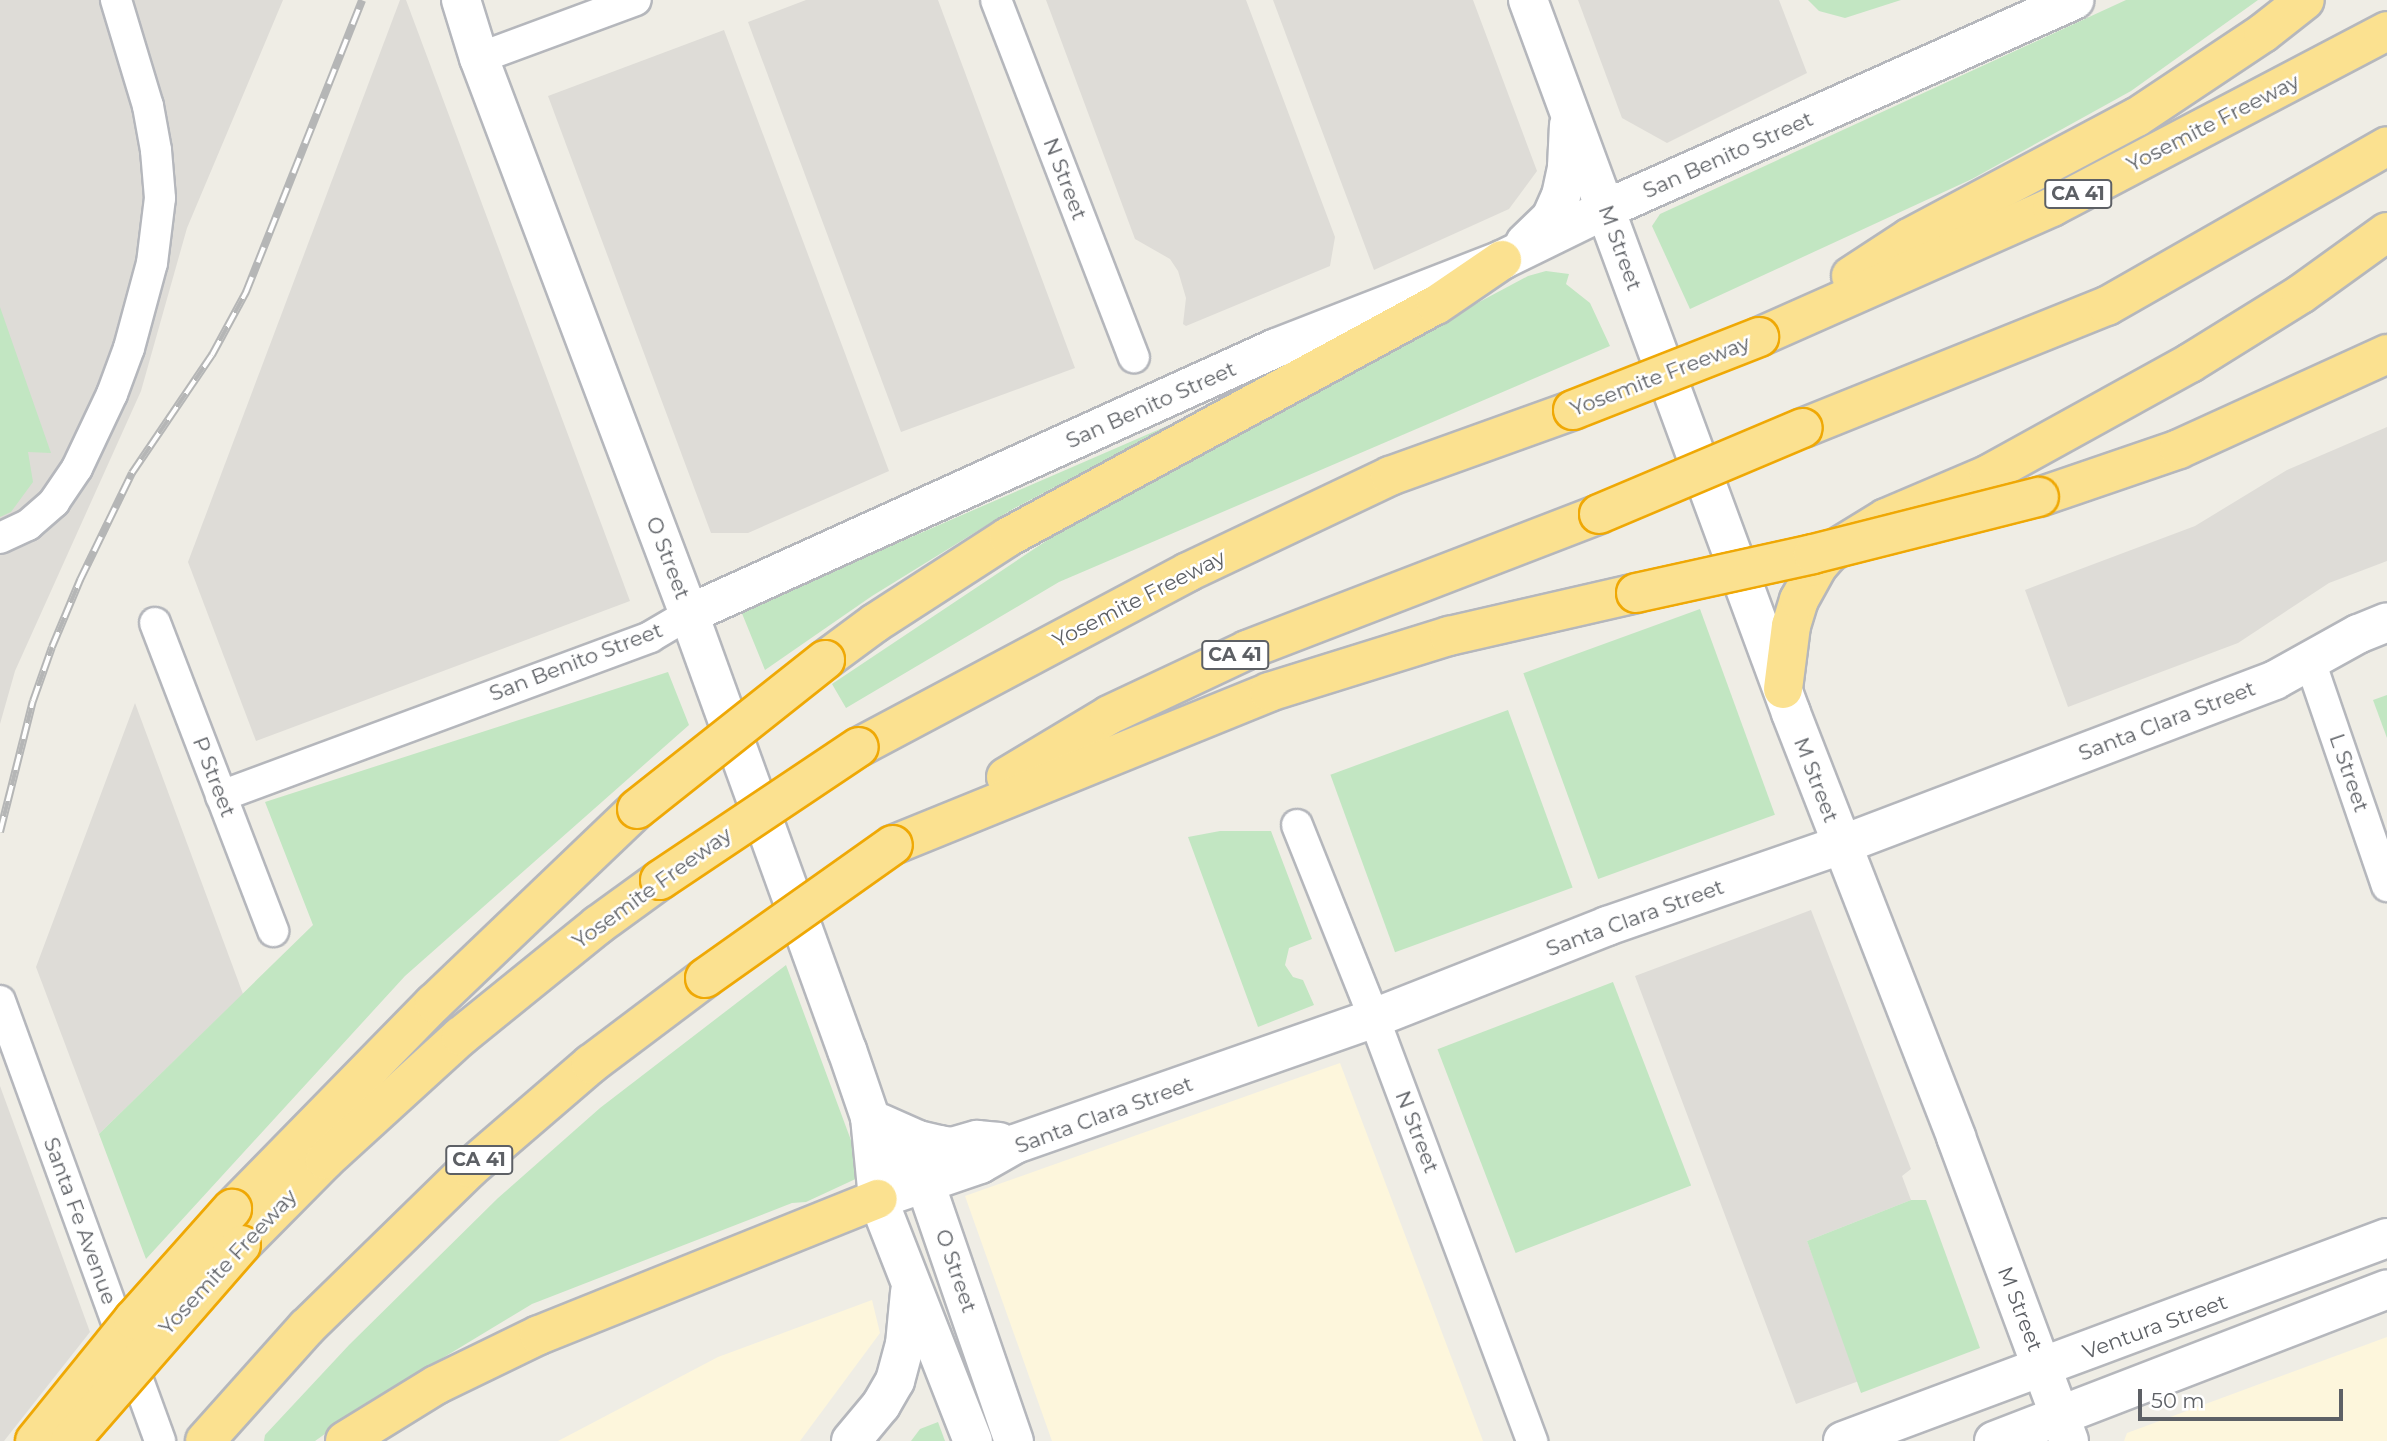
<!DOCTYPE html>
<html>
<head>
<meta charset="utf-8">
<style>
  body { margin:0 }
  #map { position:relative; width:2387px; height:1441px; overflow:hidden; background:#efede5; font-family:Montserrat,sans-serif }
  div>[style] { position:absolute }
  .commercial>* { inset:0; background:#fdf6dc }
  .industrial>* { inset:0; background:#dedcd7 }
  .green>* { inset:0; background:#c2e6c2; transform-origin:0 0 }
  .roads { filter:drop-shadow(2px 0 #b5b7bc) drop-shadow(-2px 0 #b5b7bc) drop-shadow(0 2px #b5b7bc) drop-shadow(0 -2px #b5b7bc) }
  .street>* { height:30px; margin:-15px; padding:0 15px; transform-origin:15px; border-radius:15px; background:#fff }
  .secondary>* { height:38px; margin:-19px; padding:0 19px; transform-origin:19px; border-radius:19px; background:#fff }
  .highway>* { height:38px; margin:-19px; padding:0 19px; transform-origin:19px; border-radius:19px; background:#fbe190 }
  .rail>* { height:8px; margin-top:-4px; transform-origin:0; background:repeating-linear-gradient(90deg,#fff 0 16px,#b5b6b6 0 32px); box-sizing:border-box; border-block:2px solid #b5b6b6 }
  .bridges { filter:drop-shadow(2px 0 #efa805) drop-shadow(-2px 0 #efa805) drop-shadow(0 2px #efa805) drop-shadow(0 -2px #efa805) }
  .highway-bridge>* { height:38px; margin:-19px; padding:0 19px; transform-origin:19px; border-radius:19px; background:#fbe190 }
  span { translate:-50% -50%; white-space:nowrap; text-align:center; line-height:1.15; -webkit-text-stroke:5px #fff; paint-order:stroke }
  .shield-label span { padding:2px 5px; background:#fff; border:2px solid; border-radius:5px; -webkit-text-stroke-width:0 }
  .shield-label { font-size:19px; color:#5d6065; font-weight:700 }
  .street-label { font-size:21px; color:#5d6065 }
  .scale { position:absolute; left:2138px; top:1389px; width:205px; height:32px; box-sizing:border-box; border:4px solid #5d6065; border-top:0; padding-left:9px; font-size:21px; line-height:24px; white-space:nowrap; color:#5d6065; -webkit-text-stroke:5px #fff; paint-order:stroke }
</style>
</head>
<body>
<div id="map">
  <div class="commercial">
    <i style="clip-path:polygon(1340px 1063px,1483px 1441px,1052px 1441px,965px 1196px)"></i>
    <i style="clip-path:polygon(872px 1300px,880px 1333px,800px 1441px,558px 1441px,718px 1357px)"></i>
    <i style="clip-path:polygon(2387px 1337px,2387px 1441px,2124px 1441px,2127px 1433px)"></i>
  </div>
  <div class="industrial">
    <i style="clip-path:polygon(0 0,283px 0,187px 228px,141px 391px,15px 671px,0 724px)"></i>
    <i style="clip-path:polygon(400px 0,406px 0,630px 601px,256px 741px,188px 562px)"></i>
    <i style="clip-path:polygon(806px 0,938px 0,1075px 368px,901px 432px,748px 22px)"></i>
    <i style="clip-path:polygon(1046px 0,1246px 0,1335px 237px,1330px 266px,1186px 326px,1183px 324px,1186px 298px,1178px 271px,1170px 259px,1135px 239px)"></i>
    <i style="clip-path:polygon(1273px 0,1473px 0,1537px 171px,1509px 209px,1374px 270px)"></i>
    <i style="clip-path:polygon(1578px 0,1779px 0,1807px 73px,1667px 143px,1622px 118px)"></i>
    <i style="clip-path:polygon(724px 30px,889px 471px,748px 533px,711px 533px,548px 96px)"></i>
    <i style="clip-path:polygon(2387px 427px,2387px 561px,2329px 583px,2238px 643px,2068px 707px,2025px 590px,2195px 526px,2287px 470px)"></i>
    <i style="clip-path:polygon(135px 703px,243px 994px,99px 1134px,36px 967px)"></i>
    <i style="clip-path:polygon(1811px 910px,1911px 1169px,1902px 1176px,1911px 1200px,1807px 1241px,1859px 1381px,1796px 1404px,1635px 976px)"></i>
    <i style="clip-path:polygon(0 1086px,90px 1332px,4px 1441px,0 1441px)"></i>
  </div>
  <div class="green">
    <i style="clip-path:polygon(1808px 0,1901px 0,1845px 18px,1819px 11px)"></i>
    <i style="clip-path:polygon(2126px 0,2258px 0,2131px 91px,1972px 179px,1690px 309px,1652px 226px,1660px 214px)"></i>
    <i style="clip-path:polygon(1546px 271px,1569px 274px,1566px 284px,1590px 303px,1610px 346px,1059px 582px,846px 708px,832px 684px,1103px 503px,1528px 276px)"></i>
    <i style="clip-path:polygon(0 307px,51px 453px,28px 452px,33px 482px,11px 512px,0 517px)"></i>
    <i style="clip-path:polygon(1183px 419px,1013px 509px,872px 596px,765px 670px,741px 611px)"></i>
    <i style="left:1700px;top:609px;width:219px;height:188px;rotate:70deg"></i>
    <i style="clip-path:polygon(668px 672px,689px 725px,405px 976px,146px 1259px,99px 1134px,313px 925px,265px 802px)"></i>
    <i style="clip-path:polygon(2387px 695px,2387px 738px,2373px 700px)"></i>
    <i style="left:1508px;top:710px;width:189px;height:189px;rotate:70deg"></i>
    <i style="clip-path:polygon(1220px 831px,1271px 831px,1312px 939px,1289px 948px,1285px 965px,1293px 977px,1303px 980px,1314px 1005px,1258px 1027px,1188px 837px)"></i>
    <i style="clip-path:polygon(786px 965px,862px 1170px,862px 1176px,806px 1202px,792px 1203px,532px 1304px,370px 1402px,315px 1441px,264px 1441px,265px 1435px,349px 1345px,498px 1198px,600px 1108px)"></i>
    <i style="left:1613px;top:982px;width:218px;height:188px;rotate:69deg"></i>
    <i style="clip-path:polygon(1911px 1200px,1926px 1200px,1980px 1348px,1861px 1393px,1807px 1241px)"></i>
    <i style="clip-path:polygon(938px 1422px,945px 1441px,911px 1441px,920px 1429px)"></i>
  </div>
  <div class="roads">
    <div class="street">
      <i style="left:996px;top:0;width:383px;rotate:68.9deg"></i>
      <i style="left:479px;top:58px;width:167px;rotate:-20.3deg"></i>
      <i style="left:0;top:538px;width:31px;rotate:-25deg"></i>
      <i style="left:28px;top:525px;width:35px;rotate:-41deg"></i>
      <i style="left:54px;top:502px;width:41px;rotate:-55.9deg"></i>
      <i style="left:77px;top:468px;width:82px;rotate:-64.7deg"></i>
      <i style="left:112px;top:394px;width:49px;rotate:-69.7deg"></i>
      <i style="left:129px;top:348px;width:88px;rotate:-74.9deg"></i>
      <i style="left:152px;top:263px;width:65px;rotate:-83deg"></i>
      <i style="left:160px;top:198px;width:48px;rotate:-94.8deg"></i>
      <i style="left:156px;top:150px;width:45px;rotate:-100.3deg"></i>
      <i style="left:148px;top:106px;width:111px;rotate:-106.8deg"></i>
      <i style="left:155px;top:623px;width:330px;rotate:69deg"></i>
      <i style="left:2310px;top:661px;width:238px;rotate:71.1deg"></i>
      <i style="left:221px;top:796px;width:458px;rotate:-20.3deg"></i>
      <i style="left:650px;top:637px;width:45px;rotate:-30.5deg"></i>
      <i style="left:1297px;top:825px;width:208px;rotate:68.2deg"></i>
      <i style="left:1374px;top:1018px;width:452px;rotate:69.5deg"></i>
      <i style="left:0;top:1001px;width:468px;rotate:70deg"></i>
    </div>
    <div class="secondary">
      <i style="left:461px;top:0;width:61px;rotate:72.8deg"></i>
      <i style="left:479px;top:58px;width:594px;rotate:69.31deg"></i>
      <i style="left:689px;top:614px;width:464px;rotate:70.1deg"></i>
      <i style="left:847px;top:1050px;width:71px;rotate:71.1deg"></i>
      <i style="left:870px;top:1117px;width:82px;rotate:84.4deg"></i>
      <i style="left:878px;top:1199px;width:260px;rotate:68.6deg"></i>
      <i style="left:1528px;top:0;width:760px;rotate:69.75deg"></i>
      <i style="left:1791px;top:713px;width:455px;rotate:68.7deg"></i>
      <i style="left:1956px;top:1137px;width:324px;rotate:69.6deg"></i>
      <i style="left:1525px;top:243px;width:36px;rotate:-44deg"></i>
      <i style="left:1551px;top:218px;width:24px;rotate:-66deg"></i>
      <i style="left:1561px;top:196px;width:30px;rotate:-78deg"></i>
      <i style="left:1567px;top:167px;width:42px;rotate:-87.3deg"></i>
      <i style="left:689px;top:614px;width:644px;rotate:-24.38deg"></i>
      <i style="left:1276px;top:348px;width:243px;rotate:-21.3deg"></i>
      <i style="left:1502px;top:260px;width:116px;rotate:-26.1deg"></i>
      <i style="left:1606px;top:209px;width:513px;rotate:-24.06deg"></i>
      <i style="left:870px;top:1117px;width:86px;rotate:50.2deg"></i>
      <i style="left:925px;top:1183px;width:273px;rotate:71deg"></i>
      <i style="left:880px;top:1123px;width:42px;rotate:24.1deg"></i>
      <i style="left:918px;top:1140px;width:22px;rotate:13deg"></i>
      <i style="left:939px;top:1145px;width:13px;rotate:9deg"></i>
      <i style="left:952px;top:1147px;width:26px;rotate:-16deg"></i>
      <i style="left:977px;top:1140px;width:22px;rotate:5deg"></i>
      <i style="left:878px;top:1199px;width:108px;rotate:-18.9deg"></i>
      <i style="left:980px;top:1164px;width:40px;rotate:-29.7deg"></i>
      <i style="left:1015px;top:1144px;width:380px;rotate:-19.3deg"></i>
      <i style="left:1374px;top:1018px;width:251px;rotate:-21.5deg"></i>
      <i style="left:1607px;top:926px;width:248px;rotate:-19.1deg"></i>
      <i style="left:1841px;top:845px;width:464px;rotate:-20.8deg"></i>
      <i style="left:2275px;top:680px;width:95px;rotate:-29deg"></i>
      <i style="left:2358px;top:634px;width:31px;rotate:-22deg"></i>
      <i style="left:851px;top:1441px;width:47px;rotate:-50.2deg"></i>
      <i style="left:881px;top:1405px;width:28px;rotate:-60deg"></i>
      <i style="left:895px;top:1381px;width:38px;rotate:-75deg"></i>
      <i style="left:905px;top:1344px;width:52px;rotate:-84.5deg"></i>
      <i style="left:1843px;top:1441px;width:581px;rotate:-20.46deg"></i>
      <i style="left:1994px;top:1441px;width:421px;rotate:-21.1deg"></i>
    </div>
    <div class="highway">
      <i style="left:1851px;top:276px;width:69px;rotate:-33.2deg"></i>
      <i style="left:1909px;top:238px;width:258px;rotate:-28deg"></i>
      <i style="left:2137px;top:117px;width:151px;rotate:-33.7deg"></i>
      <i style="left:2263px;top:33px;width:53px;rotate:-38.2deg"></i>
      <i style="left:1759px;top:337px;width:321px;rotate:-23.9deg"></i>
      <i style="left:2052px;top:207px;width:378px;rotate:-27.7deg"></i>
      <i style="left:1803px;top:428px;width:328px;rotate:-21.9deg"></i>
      <i style="left:2107px;top:306px;width:322px;rotate:-29.7deg"></i>
      <i style="left:2039px;top:497px;width:148px;rotate:-18.9deg"></i>
      <i style="left:2179px;top:449px;width:229px;rotate:-24.5deg"></i>
      <i style="left:825px;top:660px;width:62px;rotate:-36.5deg"></i>
      <i style="left:875px;top:623px;width:158px;rotate:-32.9deg"></i>
      <i style="left:1008px;top:537px;width:487px;rotate:-28.5deg"></i>
      <i style="left:1436px;top:305px;width:80px;rotate:-34.3deg"></i>
      <i style="left:1783px;top:689px;width:64px;rotate:-82.8deg"></i>
      <i style="left:1791px;top:626px;width:27px;rotate:-73deg"></i>
      <i style="left:1799px;top:600px;width:38px;rotate:-61deg"></i>
      <i style="left:1817px;top:567px;width:18px;rotate:-49deg"></i>
      <i style="left:1829px;top:553px;width:67px;rotate:-31.6deg"></i>
      <i style="left:1886px;top:518px;width:112px;rotate:-23.1deg"></i>
      <i style="left:1989px;top:474px;width:230px;rotate:-28.9deg"></i>
      <i style="left:2190px;top:363px;width:131px;rotate:-31.9deg"></i>
      <i style="left:2301px;top:294px;width:106px;rotate:-35.8deg"></i>
      <i style="left:859px;top:747px;width:373px;rotate:-28deg"></i>
      <i style="left:1188px;top:572px;width:224px;rotate:-25.4deg"></i>
      <i style="left:1390px;top:476px;width:195px;rotate:-19.8deg"></i>
      <i style="left:1006px;top:777px;width:120px;rotate:-31deg"></i>
      <i style="left:1109px;top:715px;width:153px;rotate:-25.2deg"></i>
      <i style="left:1247px;top:650px;width:377px;rotate:-21.1deg"></i>
      <i style="left:893px;top:845px;width:406px;rotate:-22.1deg"></i>
      <i style="left:1269px;top:692px;width:189px;rotate:-17.3deg"></i>
      <i style="left:1449px;top:636px;width:192px;rotate:-12.9deg"></i>
      <i style="left:232px;top:1209px;width:289px;rotate:-45.6deg"></i>
      <i style="left:434px;top:1003px;width:281px;rotate:-43.7deg"></i>
      <i style="left:241px;top:1245px;width:120px;rotate:-45.3deg"></i>
      <i style="left:325px;top:1160px;width:184px;rotate:-42.4deg"></i>
      <i style="left:461px;top:1036px;width:176px;rotate:-39deg"></i>
      <i style="left:598px;top:925px;width:77px;rotate:-36deg"></i>
      <i style="left:205px;top:1441px;width:152px;rotate:-48.2deg"></i>
      <i style="left:306px;top:1328px;width:229px;rotate:-44.3deg"></i>
      <i style="left:470px;top:1168px;width:160px;rotate:-40.7deg"></i>
      <i style="left:591px;top:1064px;width:143px;rotate:-37deg"></i>
      <i style="left:345px;top:1441px;width:107px;rotate:-31.6deg"></i>
      <i style="left:436px;top:1385px;width:114px;rotate:-25.9deg"></i>
      <i style="left:539px;top:1335px;width:365px;rotate:-21.9deg"></i>
    </div>
  </div>
  <div class="rail">
    <i style="left:0;top:832px;width:135px;rotate:-75.9deg"></i>
    <i style="left:33px;top:701px;width:57px;rotate:-70.6deg"></i>
    <i style="left:52px;top:647px;width:73px;rotate:-67.3deg"></i>
    <i style="left:80px;top:580px;width:119px;rotate:-64.1deg"></i>
    <i style="left:132px;top:473px;width:143px;rotate:-55.9deg"></i>
    <i style="left:212px;top:355px;width:72px;rotate:-61.6deg"></i>
    <i style="left:246px;top:292px;width:314px;rotate:-68.3deg"></i>
  </div>
  <div class="bridges">
    <div class="highway-bridge">
      <i style="left:1573px;top:410px;width:200px;rotate:-21.4deg"></i>
      <i style="left:1599px;top:514px;width:221px;rotate:-22.9deg"></i>
      <i style="left:1636px;top:593px;width:181px;rotate:-12.4deg"></i>
      <i style="left:1813px;top:554px;width:233px;rotate:-14.2deg"></i>
      <i style="left:637px;top:809px;width:240px;rotate:-38.4deg"></i>
      <i style="left:660px;top:880px;width:239px;rotate:-33.8deg"></i>
      <i style="left:705px;top:978px;width:230px;rotate:-35.3deg"></i>
      <i style="left:35px;top:1441px;width:156px;rotate:-51deg"></i>
      <i style="left:133px;top:1320px;width:149px;rotate:-48.3deg"></i>
      <i style="left:70px;top:1441px;width:260px;rotate:-48.9deg"></i>
    </div>
  </div>
  <div class="shield-label">
    <span style="left:2078px;top:194px">CA 41</span>
    <span style="left:1235px;top:655px">CA 41</span>
    <span style="left:479px;top:1160px">CA 41</span>
  </div>
  <div class="street-label">
    <span style="left:2213px;top:123px;rotate:-27deg">Yosemite Freeway</span>
    <span style="left:1728px;top:155px;rotate:-24deg">San Benito Street</span>
    <span style="left:1065px;top:179px;rotate:69deg">N Street</span>
    <span style="left:1620px;top:248px;rotate:70deg">M Street</span>
    <span style="left:1660px;top:376px;rotate:-21deg">Yosemite Freeway</span>
    <span style="left:1151px;top:405px;rotate:-24deg">San Benito Street</span>
    <span style="left:668px;top:558px;rotate:69deg">O Street</span>
    <span style="left:1139px;top:599px;rotate:-27deg">Yosemite Freeway</span>
    <span style="left:576px;top:662px;rotate:-21deg">San Benito Street</span>
    <span style="left:2167px;top:721px;rotate:-21deg">Santa Clara Street</span>
    <span style="left:2349px;top:773px;rotate:71deg">L Street</span>
    <span style="left:214px;top:777px;rotate:69deg">P Street</span>
    <span style="left:1816px;top:780px;rotate:69deg">M Street</span>
    <span style="left:652px;top:888px;rotate:-36deg">Yosemite Freeway</span>
    <span style="left:1635px;top:918px;rotate:-20deg">Santa Clara Street</span>
    <span style="left:1104px;top:1115px;rotate:-20deg">Santa Clara Street</span>
    <span style="left:1417px;top:1132px;rotate:69deg">N Street</span>
    <span style="left:80px;top:1221px;rotate:70deg">Santa Fe Avenue</span>
    <span style="left:228px;top:1262px;rotate:-47deg">Yosemite Freeway</span>
    <span style="left:956px;top:1271px;rotate:71deg">O Street</span>
    <span style="left:2020px;top:1309px;rotate:69deg">M Street</span>
    <span style="left:2155px;top:1327px;rotate:-20deg">Ventura Street</span>
  </div>
  <div class="scale">50 m</div>
</div>
</body>
</html>
